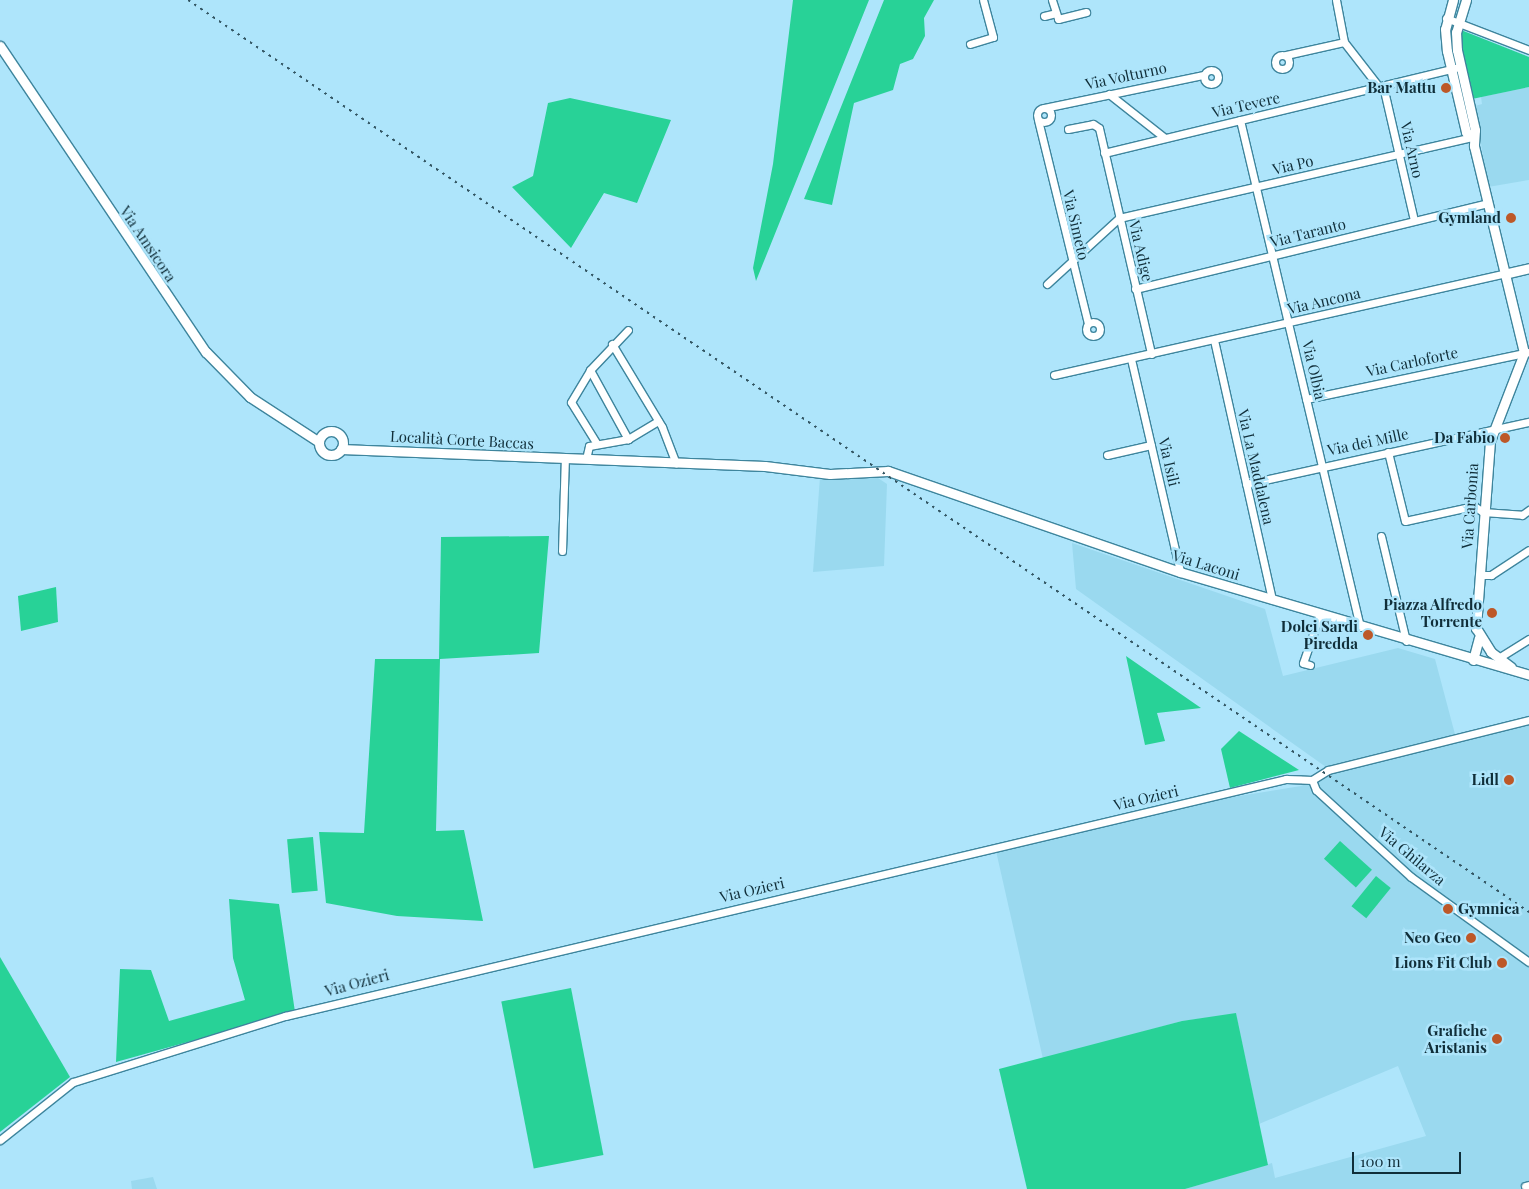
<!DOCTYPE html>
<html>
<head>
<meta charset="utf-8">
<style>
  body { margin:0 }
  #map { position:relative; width:1529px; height:1189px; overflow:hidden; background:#aee5fb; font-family:"Playfair Display",serif }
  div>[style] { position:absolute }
  .built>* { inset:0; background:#9ad9ef }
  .green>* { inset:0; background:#28d297; transform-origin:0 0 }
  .roads { filter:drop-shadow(1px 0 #3e859d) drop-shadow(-1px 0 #3e859d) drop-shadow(0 1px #3e859d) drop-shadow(0 -1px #3e859d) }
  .minor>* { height:7px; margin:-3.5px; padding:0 3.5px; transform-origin:3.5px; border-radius:3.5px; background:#fff }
  .minor>.ring { margin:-3.5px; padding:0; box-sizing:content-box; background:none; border:7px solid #fff; border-radius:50% }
  .tertiary>* { height:9px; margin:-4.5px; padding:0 4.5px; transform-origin:4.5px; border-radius:4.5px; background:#fff }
  .tertiary>.ring { margin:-4.5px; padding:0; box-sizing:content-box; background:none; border:9px solid #fff; border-radius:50% }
  .rail>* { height:2px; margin-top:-1px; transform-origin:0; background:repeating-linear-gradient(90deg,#325562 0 2.5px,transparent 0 7.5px) }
  .dots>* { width:14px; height:14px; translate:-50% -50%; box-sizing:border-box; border:2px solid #aee5fb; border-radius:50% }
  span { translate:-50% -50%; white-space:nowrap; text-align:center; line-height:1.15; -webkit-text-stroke:5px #aee5fb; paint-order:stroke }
  .street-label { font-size:15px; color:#102e39 }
  .poi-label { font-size:15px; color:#102e39; font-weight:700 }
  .right { translate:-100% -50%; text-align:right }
  .left { translate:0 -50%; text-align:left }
  .scale { position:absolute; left:1352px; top:1152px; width:109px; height:22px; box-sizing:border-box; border:2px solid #102e39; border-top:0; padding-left:6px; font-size:15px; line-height:18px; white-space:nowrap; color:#102e39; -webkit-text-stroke:4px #aee5fb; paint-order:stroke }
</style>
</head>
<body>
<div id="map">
  <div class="built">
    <i style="clip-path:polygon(1529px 87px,1529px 180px,1488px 187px,1475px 106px,1482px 104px,1481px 97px)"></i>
    <i style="clip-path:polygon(875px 476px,887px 484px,884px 566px,813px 572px,820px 477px)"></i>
    <i style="clip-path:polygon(1072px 543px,1265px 609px,1283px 676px,1398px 648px,1435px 659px,1456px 738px,1529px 720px,1529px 1189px,1185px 1189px,1272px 1163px,1275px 1178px,1426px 1136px,1398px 1066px,1259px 1124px,1236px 1014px,1182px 1021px,1043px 1059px,996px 851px,1126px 814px,1301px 786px,1333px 772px,1076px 589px)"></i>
    <i style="clip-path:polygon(153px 1177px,157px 1189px,132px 1189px,131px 1181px)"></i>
  </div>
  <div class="green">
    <i style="clip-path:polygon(793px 0,869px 0,756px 281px,753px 268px,773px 164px)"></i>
    <i style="clip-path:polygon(884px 0,934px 0,924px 18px,925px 36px,913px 59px,900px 64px,893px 90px,854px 103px,832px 205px,804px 199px)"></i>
    <i style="clip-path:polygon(1461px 30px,1529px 57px,1529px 87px,1472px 99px,1459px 44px)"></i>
    <i style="clip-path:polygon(570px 98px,671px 120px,637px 203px,604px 193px,571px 248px,512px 187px,533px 176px,548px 103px)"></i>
    <i style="clip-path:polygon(549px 536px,539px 653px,440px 659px,436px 831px,464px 830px,483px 921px,397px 916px,326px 903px,319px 832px,364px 833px,375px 659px,439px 659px,441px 537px)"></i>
    <i style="clip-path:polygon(56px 587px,58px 622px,21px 631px,18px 596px)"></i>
    <i style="clip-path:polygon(1126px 656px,1201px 708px,1157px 713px,1165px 741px,1145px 745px)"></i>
    <i style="clip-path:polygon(1239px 731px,1299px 770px,1230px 788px,1221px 749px)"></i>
    <i style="left:313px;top:837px;width:54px;height:26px;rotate:85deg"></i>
    <i style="left:1340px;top:841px;width:43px;height:24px;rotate:42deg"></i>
    <i style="left:1376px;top:876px;width:19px;height:39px;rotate:39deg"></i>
    <i style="clip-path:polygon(229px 899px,279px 904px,295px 1012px,116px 1062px,120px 969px,151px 970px,169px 1021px,245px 1000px,233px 958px)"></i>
    <i style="clip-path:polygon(0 957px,70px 1077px,0 1132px)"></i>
    <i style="left:571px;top:988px;width:170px;height:71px;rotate:79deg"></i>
    <i style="clip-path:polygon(1236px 1013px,1268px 1165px,1185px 1189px,1027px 1189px,999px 1069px,1182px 1021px)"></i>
  </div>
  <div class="roads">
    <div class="minor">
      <i style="left:1052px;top:0;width:20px;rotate:72deg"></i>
      <i style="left:1058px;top:19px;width:29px;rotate:-14deg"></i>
      <i style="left:1336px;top:0;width:43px;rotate:79.2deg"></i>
      <i style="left:1344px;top:42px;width:57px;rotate:52.1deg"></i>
      <i style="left:1044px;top:16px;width:12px;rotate:-14deg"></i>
      <i style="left:1446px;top:18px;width:89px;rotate:21.1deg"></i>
      <i style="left:970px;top:44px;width:24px;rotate:-17deg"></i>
      <i style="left:993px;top:37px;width:38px;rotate:-105deg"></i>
      <i class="ring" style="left:1275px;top:55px;width:7px;height:7px"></i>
      <i style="left:1286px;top:55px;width:59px;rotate:-12.6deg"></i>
      <i class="ring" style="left:1204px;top:70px;width:7px;height:7px"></i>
      <i style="left:1383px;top:86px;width:138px;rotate:77deg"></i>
      <i style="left:1109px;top:94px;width:71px;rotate:38.2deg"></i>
      <i class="ring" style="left:1037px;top:108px;width:7px;height:7px"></i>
      <i style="left:1044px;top:108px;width:163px;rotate:-11.7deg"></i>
      <i style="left:1038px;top:120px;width:209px;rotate:76.2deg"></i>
      <i style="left:1240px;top:120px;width:521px;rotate:76.68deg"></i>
      <i style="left:1068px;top:129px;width:25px;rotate:-11deg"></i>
      <i style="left:1093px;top:124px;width:7px;rotate:34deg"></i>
      <i style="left:1099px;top:128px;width:232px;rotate:77deg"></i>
      <i style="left:1104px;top:153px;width:362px;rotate:-13.6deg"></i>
      <i style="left:1047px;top:284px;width:98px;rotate:-42.5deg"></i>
      <i style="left:1119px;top:218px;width:362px;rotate:-12.9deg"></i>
      <i style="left:1135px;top:289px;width:363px;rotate:-13.7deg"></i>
      <i class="ring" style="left:1086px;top:322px;width:7px;height:7px"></i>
      <i style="left:1214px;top:340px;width:266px;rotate:77.4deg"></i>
      <i style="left:612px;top:344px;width:97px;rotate:58.9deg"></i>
      <i style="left:662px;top:427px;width:39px;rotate:69deg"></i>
      <i style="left:1131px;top:359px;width:219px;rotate:77deg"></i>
      <i style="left:590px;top:370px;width:79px;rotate:61.2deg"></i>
      <i style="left:1054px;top:375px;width:461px;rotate:-12.7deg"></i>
      <i style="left:1306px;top:399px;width:228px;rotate:-11.9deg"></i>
      <i style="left:597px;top:444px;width:49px;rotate:-121.8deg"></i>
      <i style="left:571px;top:402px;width:37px;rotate:-59deg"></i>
      <i style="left:590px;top:370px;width:55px;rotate:-46.5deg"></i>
      <i style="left:1388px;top:452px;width:71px;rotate:76.2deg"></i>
      <i style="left:1405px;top:521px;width:71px;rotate:-12.3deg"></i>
      <i style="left:1474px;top:506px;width:11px;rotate:34deg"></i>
      <i style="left:1483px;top:512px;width:39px;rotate:4deg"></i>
      <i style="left:1522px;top:515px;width:9px;rotate:-36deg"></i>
      <i style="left:1107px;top:455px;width:45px;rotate:-12.8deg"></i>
      <i style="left:586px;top:459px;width:13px;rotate:-77deg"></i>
      <i style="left:589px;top:446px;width:40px;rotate:-10deg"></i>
      <i style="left:628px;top:439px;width:35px;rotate:-31deg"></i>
      <i style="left:1246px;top:484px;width:290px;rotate:-12.4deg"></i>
      <i style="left:1381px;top:536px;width:108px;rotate:76.6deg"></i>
      <i style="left:562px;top:551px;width:93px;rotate:-88.2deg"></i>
      <i style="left:1480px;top:575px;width:11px"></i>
      <i style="left:1491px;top:575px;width:45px;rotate:-33.3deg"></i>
      <i style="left:1500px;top:657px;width:34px;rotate:-32deg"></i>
      <i style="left:1310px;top:665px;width:7px;rotate:-164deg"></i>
      <i style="left:1303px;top:663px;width:52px;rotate:-70.9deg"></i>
      <i style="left:1312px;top:780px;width:11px;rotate:68deg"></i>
      <i style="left:1316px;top:790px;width:129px;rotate:42.5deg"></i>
      <i style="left:1411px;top:877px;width:145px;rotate:35.8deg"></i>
      <i style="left:1312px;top:780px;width:19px;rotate:-32deg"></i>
      <i style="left:1328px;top:770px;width:207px;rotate:-14deg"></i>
      <i style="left:0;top:1140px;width:93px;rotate:-38.5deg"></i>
      <i style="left:73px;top:1082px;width:222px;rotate:-17.3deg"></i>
      <i style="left:285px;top:1016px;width:1029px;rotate:-13.32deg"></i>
      <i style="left:1286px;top:779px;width:26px;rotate:2deg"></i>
      <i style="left:1525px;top:1186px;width:4px;rotate:-14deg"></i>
    </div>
    <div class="tertiary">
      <i style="left:1453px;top:0;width:30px;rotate:105deg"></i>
      <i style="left:1445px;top:29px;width:22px;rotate:85deg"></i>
      <i style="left:1447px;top:51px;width:83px;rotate:76.8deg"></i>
      <i style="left:1466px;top:132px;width:8px;rotate:40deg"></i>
      <i style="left:1466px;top:0;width:34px;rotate:107deg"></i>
      <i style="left:1456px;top:32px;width:18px;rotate:87deg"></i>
      <i style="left:1457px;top:50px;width:82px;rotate:77.3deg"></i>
      <i style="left:1475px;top:130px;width:16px;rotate:94deg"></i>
      <i style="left:1474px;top:146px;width:213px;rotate:76.4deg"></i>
      <i style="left:1524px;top:353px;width:94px;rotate:111.1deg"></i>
      <i style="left:1490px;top:441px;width:188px;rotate:94.3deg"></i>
      <i style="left:1476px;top:628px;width:28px;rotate:58deg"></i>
      <i style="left:1491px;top:652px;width:25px;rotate:37deg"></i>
      <i style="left:0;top:46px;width:369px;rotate:56.1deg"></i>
      <i style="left:206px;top:352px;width:63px;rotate:45.6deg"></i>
      <i style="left:250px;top:397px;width:82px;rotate:33.1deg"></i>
      <i style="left:1504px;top:274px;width:26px;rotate:-13deg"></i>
      <i class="ring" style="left:319px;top:431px;width:15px;height:15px"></i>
      <i style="left:341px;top:449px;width:424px;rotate:2.3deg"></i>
      <i style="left:765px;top:466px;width:65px;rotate:7deg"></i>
      <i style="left:830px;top:474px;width:58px;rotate:-3deg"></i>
      <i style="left:888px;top:471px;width:309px;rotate:19.1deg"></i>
      <i style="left:1180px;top:572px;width:364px;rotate:16.4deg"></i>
      <i style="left:1473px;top:660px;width:23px;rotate:-75deg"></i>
    </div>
  </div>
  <div class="rail">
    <i style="left:188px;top:0;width:1622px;rotate:34.22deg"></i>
  </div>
  <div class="dots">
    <i style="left:1446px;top:88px;background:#bd5828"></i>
    <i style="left:1511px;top:218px;background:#bd5828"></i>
    <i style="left:1505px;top:438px;background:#bd5828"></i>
    <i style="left:1492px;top:613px;background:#bd5828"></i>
    <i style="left:1368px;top:635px;background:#bd5828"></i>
    <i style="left:1509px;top:780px;background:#bd5828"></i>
    <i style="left:1448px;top:909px;background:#bd5828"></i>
    <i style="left:1471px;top:938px;background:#bd5828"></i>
    <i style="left:1502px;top:963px;background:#bd5828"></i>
    <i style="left:1497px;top:1039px;background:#bd5828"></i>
  </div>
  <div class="street-label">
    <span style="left:1126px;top:76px;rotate:-12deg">Via Volturno</span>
    <span style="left:1246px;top:105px;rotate:-13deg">Via Tevere</span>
    <span style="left:1412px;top:150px;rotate:77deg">Via Arno</span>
    <span style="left:1293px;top:165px;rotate:-13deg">Via Po</span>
    <span style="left:1076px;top:225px;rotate:77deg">Via Simeto</span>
    <span style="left:1308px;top:233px;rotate:-14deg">Via Taranto</span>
    <span style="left:148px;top:244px;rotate:56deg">Via Amsicora</span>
    <span style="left:1141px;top:251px;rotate:77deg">Via Adige</span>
    <span style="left:1324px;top:301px;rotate:-13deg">Via Ancona</span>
    <span style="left:1412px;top:362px;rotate:-12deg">Via Carloforte</span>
    <span style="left:1314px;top:370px;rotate:77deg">Via Olbia</span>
    <span style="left:462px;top:440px;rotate:3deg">Località Corte Baccas</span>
    <span style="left:1368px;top:442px;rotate:-12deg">Via dei Mille</span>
    <span style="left:1169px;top:462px;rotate:77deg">Via Isili</span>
    <span style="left:1256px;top:467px;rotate:77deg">Via La Maddalena</span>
    <span style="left:1470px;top:506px;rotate:-86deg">Via Carbonia</span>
    <span style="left:1206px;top:565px;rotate:17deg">Via Laconi</span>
    <span style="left:1146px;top:798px;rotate:-13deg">Via Ozieri</span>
    <span style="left:1412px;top:856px;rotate:40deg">Via Ghilarza</span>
    <span style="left:752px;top:890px;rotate:-13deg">Via Ozieri</span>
    <span style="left:357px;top:983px;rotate:-15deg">Via Ozieri</span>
  </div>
  <div class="poi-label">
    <span class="right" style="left:1436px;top:88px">Bar Mattu</span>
    <span class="right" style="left:1501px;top:218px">Gymland</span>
    <span class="right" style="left:1495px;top:438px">Da Fabio</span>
    <span class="right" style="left:1482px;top:613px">Piazza Alfredo<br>Torrente</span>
    <span class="right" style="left:1358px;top:635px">Dolci Sardi<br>Piredda</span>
    <span class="right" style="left:1499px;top:780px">Lidl</span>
    <span class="left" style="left:1458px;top:909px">Gymnica</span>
    <span class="right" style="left:1461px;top:938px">Neo Geo</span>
    <span class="right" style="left:1492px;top:963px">Lions Fit Club</span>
    <span class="right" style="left:1487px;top:1039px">Grafiche<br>Aristanis</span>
  </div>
  <div class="scale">100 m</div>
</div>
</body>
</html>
